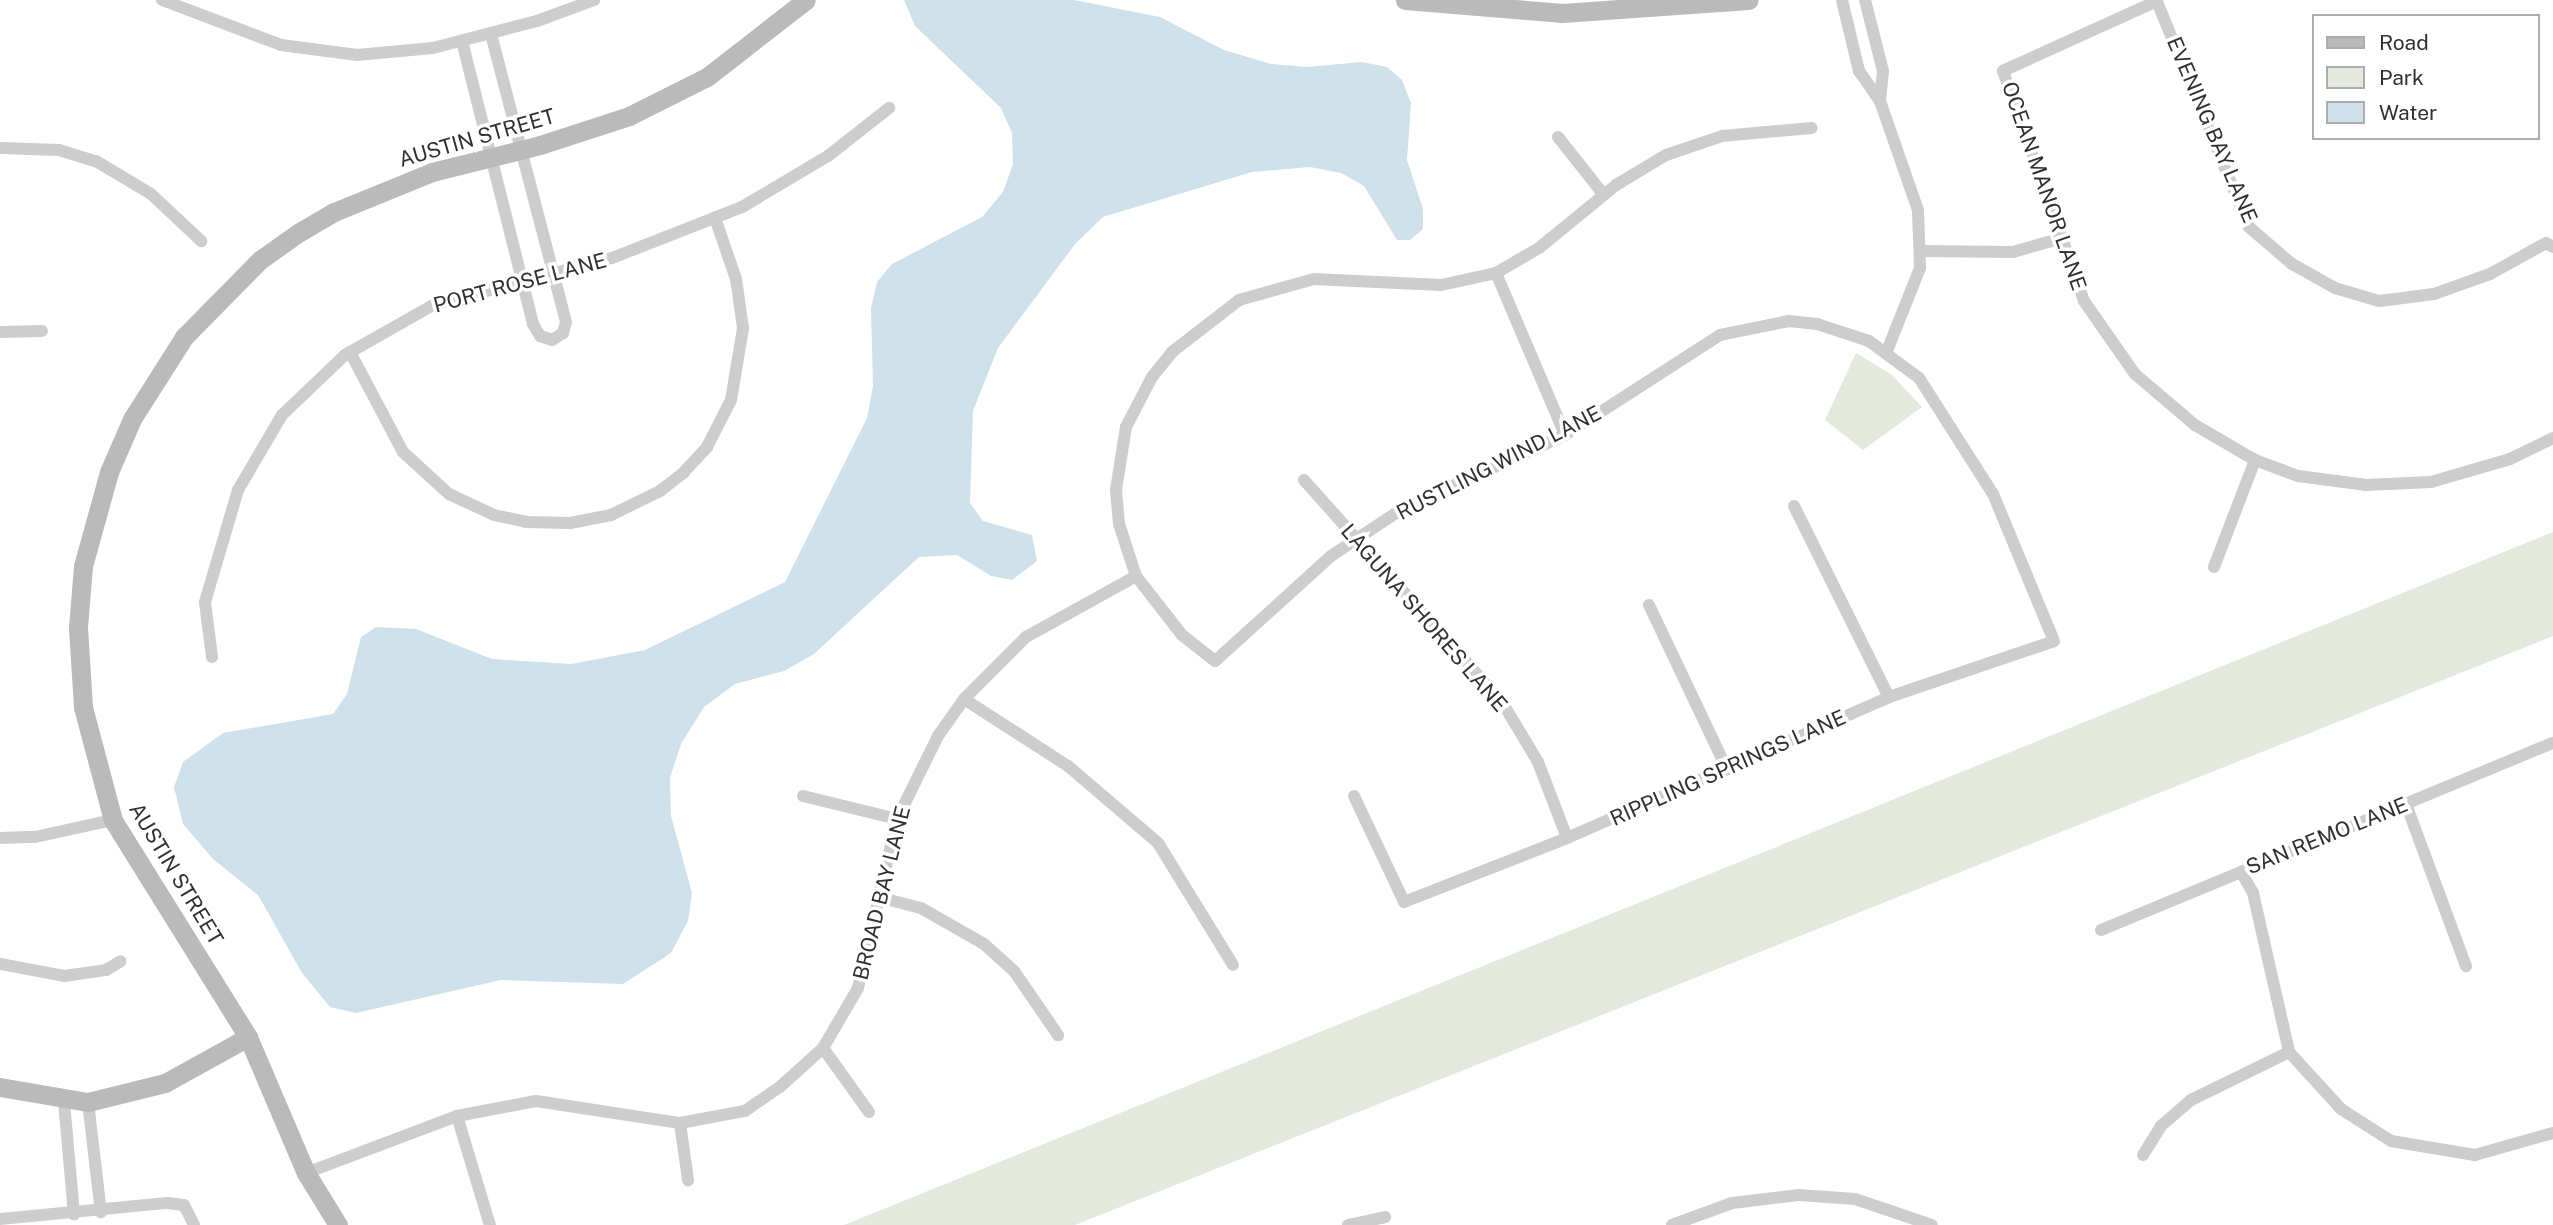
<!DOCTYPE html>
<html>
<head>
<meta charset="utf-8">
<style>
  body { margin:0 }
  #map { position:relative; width:2553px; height:1225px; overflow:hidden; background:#fff; font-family:"Public Sans",sans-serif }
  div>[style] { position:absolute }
  .green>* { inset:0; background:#e4e9dd }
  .water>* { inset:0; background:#cee1ea }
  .street>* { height:12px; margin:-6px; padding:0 6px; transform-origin:6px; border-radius:6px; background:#cdcdcd }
  .secondary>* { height:19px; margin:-9.5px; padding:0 9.5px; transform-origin:9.5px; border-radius:9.5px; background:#bababa }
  span { translate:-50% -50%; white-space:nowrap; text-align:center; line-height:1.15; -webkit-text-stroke:7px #fff; paint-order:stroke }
  .street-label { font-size:21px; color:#303030 }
  .legend { position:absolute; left:2312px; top:14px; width:228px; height:126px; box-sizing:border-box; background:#fff; border:2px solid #acacac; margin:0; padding:9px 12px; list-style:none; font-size:21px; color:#303030 }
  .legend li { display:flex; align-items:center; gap:14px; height:35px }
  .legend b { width:35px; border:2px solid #acacac }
</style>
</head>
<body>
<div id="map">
  <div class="green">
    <i style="clip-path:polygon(1856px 353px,1892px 375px,1922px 407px,1863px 450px,1825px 420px)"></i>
    <i style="clip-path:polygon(2553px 532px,2553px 636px,1075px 1225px,844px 1225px)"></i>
  </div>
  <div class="water">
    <i style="clip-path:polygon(904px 0,1074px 0,1160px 17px,1224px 50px,1271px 64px,1307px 67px,1362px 62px,1387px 67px,1402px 80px,1411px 103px,1407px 160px,1423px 209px,1423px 229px,1410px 240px,1397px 240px,1364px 186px,1341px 173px,1310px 167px,1252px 172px,1103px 217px,1075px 244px,998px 348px,973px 411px,970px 503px,983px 521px,1032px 535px,1037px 561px,1012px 580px,991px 576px,957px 555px,919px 557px,814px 654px,784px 671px,735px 684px,704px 707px,681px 744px,670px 778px,671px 816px,692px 893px,688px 921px,671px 953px,623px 984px,501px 980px,356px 1013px,330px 1007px,302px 973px,258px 895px,213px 859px,183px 824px,174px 787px,183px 762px,223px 733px,333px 714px,347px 694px,361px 637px,376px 627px,416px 629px,492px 659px,571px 664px,645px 650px,785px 582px,867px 418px,873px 386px,871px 308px,877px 282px,892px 264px,982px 217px,1003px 192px,1013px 164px,1012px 133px,1001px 108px,915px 26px)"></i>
  </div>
  <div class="street">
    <i style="left:162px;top:0;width:127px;rotate:20.7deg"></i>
    <i style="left:281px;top:45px;width:77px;rotate:7.5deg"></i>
    <i style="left:357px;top:55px;width:76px;rotate:-5.3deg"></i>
    <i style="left:433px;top:48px;width:107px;rotate:-14.6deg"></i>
    <i style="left:537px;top:21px;width:61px;rotate:-20.2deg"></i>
    <i style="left:1842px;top:0;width:73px;rotate:76.5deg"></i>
    <i style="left:1859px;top:71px;width:37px;rotate:55deg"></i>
    <i style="left:1880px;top:101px;width:115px;rotate:70.8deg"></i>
    <i style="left:1918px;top:210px;width:58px;rotate:88deg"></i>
    <i style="left:1920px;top:268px;width:89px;rotate:111.7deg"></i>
    <i style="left:1865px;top:0;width:73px;rotate:75.8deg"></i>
    <i style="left:1883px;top:71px;width:30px;rotate:96deg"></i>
    <i style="left:462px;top:41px;width:292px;rotate:75.9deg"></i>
    <i style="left:533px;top:324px;width:14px;rotate:60deg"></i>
    <i style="left:540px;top:336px;width:13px;rotate:18deg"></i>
    <i style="left:552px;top:340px;width:13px;rotate:-32deg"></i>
    <i style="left:563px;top:333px;width:11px;rotate:-75deg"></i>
    <i style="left:566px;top:322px;width:298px;rotate:-104.6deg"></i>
    <i style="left:1558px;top:137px;width:74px;rotate:51.6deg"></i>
    <i style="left:0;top:148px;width:59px;rotate:1.9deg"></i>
    <i style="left:59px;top:150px;width:39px;rotate:17deg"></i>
    <i style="left:96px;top:161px;width:64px;rotate:31deg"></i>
    <i style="left:151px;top:194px;width:69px;rotate:43.2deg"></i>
    <i style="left:2553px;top:247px;width:8px;rotate:-150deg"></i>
    <i style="left:2546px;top:243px;width:64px;rotate:151deg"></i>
    <i style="left:2490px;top:274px;width:59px;rotate:160.3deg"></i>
    <i style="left:2434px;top:294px;width:55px;rotate:172.7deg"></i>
    <i style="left:2379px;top:301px;width:46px;rotate:-163.5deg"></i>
    <i style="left:2335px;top:288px;width:49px;rotate:-150.8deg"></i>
    <i style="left:2292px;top:264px;width:57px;rotate:-139.3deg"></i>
    <i style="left:2249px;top:227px;width:244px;rotate:-112.2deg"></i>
    <i style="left:2157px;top:1px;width:169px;rotate:155.6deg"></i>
    <i style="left:2003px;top:71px;width:244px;rotate:70.6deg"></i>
    <i style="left:2084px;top:301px;width:89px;rotate:55.1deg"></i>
    <i style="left:2135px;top:374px;width:79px;rotate:40.4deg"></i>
    <i style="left:2195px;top:425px;width:69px;rotate:30.3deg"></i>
    <i style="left:2255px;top:460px;width:46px;rotate:20.4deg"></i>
    <i style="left:2298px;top:476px;width:69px;rotate:7.5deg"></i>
    <i style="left:2366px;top:485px;width:65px;rotate:-2.6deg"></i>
    <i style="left:2431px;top:482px;width:82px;rotate:-16.2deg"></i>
    <i style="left:2510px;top:459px;width:48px;rotate:-26deg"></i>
    <i style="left:1922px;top:251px;width:91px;rotate:0.6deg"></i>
    <i style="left:2013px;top:252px;width:51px;rotate:-15.9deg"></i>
    <i style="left:1496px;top:273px;width:176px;rotate:66.9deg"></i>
    <i style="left:0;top:332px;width:42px;rotate:-1.4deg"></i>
    <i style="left:350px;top:352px;width:113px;rotate:62.1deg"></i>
    <i style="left:403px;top:452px;width:62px;rotate:42.4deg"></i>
    <i style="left:449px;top:494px;width:50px;rotate:25deg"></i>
    <i style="left:494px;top:515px;width:33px;rotate:12deg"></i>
    <i style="left:526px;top:522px;width:44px;rotate:1.3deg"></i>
    <i style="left:570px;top:523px;width:42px;rotate:-11deg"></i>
    <i style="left:611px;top:515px;width:55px;rotate:-26.1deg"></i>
    <i style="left:660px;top:491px;width:31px;rotate:-38deg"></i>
    <i style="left:684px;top:472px;width:34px;rotate:-47deg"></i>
    <i style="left:707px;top:447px;width:53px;rotate:-62.9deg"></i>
    <i style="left:731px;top:400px;width:73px;rotate:-80.5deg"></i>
    <i style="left:743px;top:328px;width:49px;rotate:-98.1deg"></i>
    <i style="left:736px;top:279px;width:65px;rotate:-109deg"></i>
    <i style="left:1304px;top:480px;width:297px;rotate:48.3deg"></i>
    <i style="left:1502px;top:702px;width:70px;rotate:59deg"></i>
    <i style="left:1538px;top:762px;width:81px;rotate:69.1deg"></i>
    <i style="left:1794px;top:506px;width:213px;rotate:63.6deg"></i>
    <i style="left:2214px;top:567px;width:115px;rotate:-69deg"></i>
    <i style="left:1649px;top:605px;width:182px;rotate:64.6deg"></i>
    <i style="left:212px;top:657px;width:55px;rotate:-97.3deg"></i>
    <i style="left:205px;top:602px;width:117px;rotate:-73.6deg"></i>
    <i style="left:238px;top:490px;width:87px;rotate:-59.6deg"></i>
    <i style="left:282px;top:415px;width:87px;rotate:-43.6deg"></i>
    <i style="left:345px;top:355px;width:101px;rotate:-29.6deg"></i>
    <i style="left:433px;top:305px;width:185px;rotate:-14.7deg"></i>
    <i style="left:612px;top:258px;width:140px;rotate:-21.4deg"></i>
    <i style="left:742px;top:207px;width:100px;rotate:-30.7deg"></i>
    <i style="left:828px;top:156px;width:78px;rotate:-38.2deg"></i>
    <i style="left:964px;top:699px;width:124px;rotate:32.8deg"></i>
    <i style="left:1068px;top:766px;width:118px;rotate:40.5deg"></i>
    <i style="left:1158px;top:843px;width:143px;rotate:58.4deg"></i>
    <i style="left:803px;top:796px;width:97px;rotate:13.7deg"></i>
    <i style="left:1354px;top:796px;width:117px;rotate:64.7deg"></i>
    <i style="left:1404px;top:902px;width:175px;rotate:-21.4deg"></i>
    <i style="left:1567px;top:838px;width:352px;rotate:-23.6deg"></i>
    <i style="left:1889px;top:697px;width:174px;rotate:-18.7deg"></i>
    <i style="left:2054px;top:641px;width:159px;rotate:-112.5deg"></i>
    <i style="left:1993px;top:494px;width:138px;rotate:-122.5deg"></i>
    <i style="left:1919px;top:378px;width:62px;rotate:-143.5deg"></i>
    <i style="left:1869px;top:341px;width:55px;rotate:-161.9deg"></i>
    <i style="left:1817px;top:324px;width:28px;rotate:-174deg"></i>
    <i style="left:1789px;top:321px;width:70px;rotate:168.5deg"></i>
    <i style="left:1720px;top:335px;width:184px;rotate:147.2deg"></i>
    <i style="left:1565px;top:435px;width:179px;rotate:155.6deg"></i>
    <i style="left:1402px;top:509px;width:85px;rotate:146.5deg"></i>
    <i style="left:1331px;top:556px;width:156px;rotate:137.8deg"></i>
    <i style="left:1215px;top:661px;width:42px;rotate:-141.8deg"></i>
    <i style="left:1182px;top:635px;width:75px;rotate:-127.9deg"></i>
    <i style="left:1136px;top:576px;width:55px;rotate:-108.1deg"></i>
    <i style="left:1119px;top:524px;width:34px;rotate:-95deg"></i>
    <i style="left:1116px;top:490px;width:64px;rotate:-81deg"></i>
    <i style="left:1126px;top:427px;width:56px;rotate:-62.5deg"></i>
    <i style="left:1152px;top:377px;width:32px;rotate:-51deg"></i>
    <i style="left:1172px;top:352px;width:85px;rotate:-37.8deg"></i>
    <i style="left:1239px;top:300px;width:78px;rotate:-15.6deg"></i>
    <i style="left:1314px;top:279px;width:127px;rotate:2.7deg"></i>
    <i style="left:1441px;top:285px;width:56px;rotate:-12.3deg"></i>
    <i style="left:1496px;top:273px;width:50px;rotate:-30.2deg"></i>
    <i style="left:1539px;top:248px;width:99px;rotate:-39.3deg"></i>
    <i style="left:1616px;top:185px;width:58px;rotate:-31deg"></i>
    <i style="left:1666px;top:155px;width:59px;rotate:-18.7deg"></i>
    <i style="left:1722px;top:136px;width:90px;rotate:-5.1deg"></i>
    <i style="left:2406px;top:804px;width:173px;rotate:69.7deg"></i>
    <i style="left:0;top:838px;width:35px;rotate:-2deg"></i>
    <i style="left:35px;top:837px;width:80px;rotate:-12.3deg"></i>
    <i style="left:2241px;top:872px;width:24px;rotate:60deg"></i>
    <i style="left:2253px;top:893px;width:163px;rotate:77.2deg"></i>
    <i style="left:2289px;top:1052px;width:77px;rotate:47.6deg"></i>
    <i style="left:2341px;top:1109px;width:59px;rotate:32.6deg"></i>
    <i style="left:2391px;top:1141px;width:85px;rotate:9.5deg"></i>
    <i style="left:2475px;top:1155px;width:81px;rotate:-15.8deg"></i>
    <i style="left:882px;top:898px;width:40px;rotate:14.4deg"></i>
    <i style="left:921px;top:908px;width:73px;rotate:29.7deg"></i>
    <i style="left:984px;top:944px;width:40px;rotate:42deg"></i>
    <i style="left:1014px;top:971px;width:78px;rotate:55.5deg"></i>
    <i style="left:2101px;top:930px;width:489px;rotate:-22.5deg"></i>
    <i style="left:0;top:964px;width:65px;rotate:10.6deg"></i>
    <i style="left:64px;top:976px;width:42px;rotate:-8.1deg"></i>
    <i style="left:106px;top:970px;width:17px;rotate:-31deg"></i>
    <i style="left:823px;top:1048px;width:79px;rotate:54.3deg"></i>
    <i style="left:64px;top:1102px;width:113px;rotate:84.9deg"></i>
    <i style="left:88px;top:1102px;width:111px;rotate:83.3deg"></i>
    <i style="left:457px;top:1116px;width:114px;rotate:73.2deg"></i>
    <i style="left:680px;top:1123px;width:58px;rotate:82deg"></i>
    <i style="left:2143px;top:1155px;width:34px;rotate:-58deg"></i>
    <i style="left:2161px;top:1126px;width:40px;rotate:-41deg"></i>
    <i style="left:2191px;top:1100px;width:109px;rotate:-26.1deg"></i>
    <i style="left:306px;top:1173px;width:161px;rotate:-20.7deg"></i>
    <i style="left:457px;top:1116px;width:80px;rotate:-10.8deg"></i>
    <i style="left:536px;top:1101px;width:146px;rotate:8.7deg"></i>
    <i style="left:680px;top:1123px;width:66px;rotate:-10.5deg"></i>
    <i style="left:745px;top:1111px;width:44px;rotate:-34.8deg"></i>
    <i style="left:781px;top:1086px;width:57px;rotate:-42.1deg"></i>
    <i style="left:823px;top:1048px;width:69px;rotate:-59.7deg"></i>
    <i style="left:858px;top:988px;width:173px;rotate:-77deg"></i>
    <i style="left:897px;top:819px;width:93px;rotate:-63.7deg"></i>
    <i style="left:938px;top:736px;width:45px;rotate:-54.9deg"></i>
    <i style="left:964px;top:699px;width:88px;rotate:-45deg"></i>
    <i style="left:1026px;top:637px;width:126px;rotate:-29deg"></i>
    <i style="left:0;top:1219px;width:168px;rotate:-5.5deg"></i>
    <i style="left:167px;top:1203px;width:17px;rotate:7deg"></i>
    <i style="left:184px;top:1205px;width:22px;rotate:63deg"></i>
    <i style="left:1348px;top:1225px;width:38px;rotate:-12deg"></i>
    <i style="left:1672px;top:1225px;width:64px;rotate:-20.1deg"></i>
    <i style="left:1732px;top:1203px;width:67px;rotate:-6.8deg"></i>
    <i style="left:1799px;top:1195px;width:56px;rotate:4.1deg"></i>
    <i style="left:1855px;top:1199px;width:81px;rotate:18.7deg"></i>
  </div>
  <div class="secondary">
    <i style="left:1405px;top:0;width:158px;rotate:4.7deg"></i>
    <i style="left:1562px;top:13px;width:187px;rotate:-4deg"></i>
    <i style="left:0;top:1087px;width:89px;rotate:9.7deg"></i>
    <i style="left:88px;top:1102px;width:79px;rotate:-13.9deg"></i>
    <i style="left:165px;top:1083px;width:95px;rotate:-29deg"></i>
    <i style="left:338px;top:1225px;width:61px;rotate:-121.6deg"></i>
    <i style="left:306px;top:1173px;width:148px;rotate:-113.1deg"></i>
    <i style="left:248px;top:1037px;width:256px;rotate:-121.9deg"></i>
    <i style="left:113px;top:820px;width:117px;rotate:-104.9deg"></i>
    <i style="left:83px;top:707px;width:80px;rotate:-93.6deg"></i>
    <i style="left:78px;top:627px;width:61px;rotate:-85.3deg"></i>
    <i style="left:83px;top:566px;width:98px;rotate:-74.5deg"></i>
    <i style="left:109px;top:472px;width:58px;rotate:-66.5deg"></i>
    <i style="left:132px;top:419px;width:97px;rotate:-57.6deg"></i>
    <i style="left:184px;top:337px;width:108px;rotate:-45.4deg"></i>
    <i style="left:260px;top:260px;width:47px;rotate:-35.4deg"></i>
    <i style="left:298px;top:233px;width:42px;rotate:-30.3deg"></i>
    <i style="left:334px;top:212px;width:106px;rotate:-22.2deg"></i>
    <i style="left:432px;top:172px;width:111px;rotate:-14deg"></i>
    <i style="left:540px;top:145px;width:94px;rotate:-18deg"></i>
    <i style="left:629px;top:116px;width:87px;rotate:-26.6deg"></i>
    <i style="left:707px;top:77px;width:125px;rotate:-37.9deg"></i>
  </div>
  <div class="street-label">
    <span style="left:2212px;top:130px;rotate:67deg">EVENING BAY LANE</span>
    <span style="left:477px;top:138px;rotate:-16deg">AUSTIN STREET</span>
    <span style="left:2044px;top:186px;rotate:71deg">OCEAN MANOR LANE</span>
    <span style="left:520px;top:283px;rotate:-15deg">PORT ROSE LANE</span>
    <span style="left:1499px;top:463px;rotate:-27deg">RUSTLING WIND LANE</span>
    <span style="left:1424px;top:618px;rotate:49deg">LAGUNA SHORES LANE</span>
    <span style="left:1728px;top:768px;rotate:-24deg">RIPPLING SPRINGS LANE</span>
    <span style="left:2327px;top:836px;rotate:-22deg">SAN REMO LANE</span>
    <span style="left:176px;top:874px;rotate:59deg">AUSTIN STREET</span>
    <span style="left:882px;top:893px;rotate:-76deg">BROAD BAY LANE</span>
  </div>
  <ul class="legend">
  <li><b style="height:9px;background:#bababa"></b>Road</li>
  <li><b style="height:19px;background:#e4e9dd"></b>Park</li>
  <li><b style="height:19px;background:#cee1ea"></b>Water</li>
  </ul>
</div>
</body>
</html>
